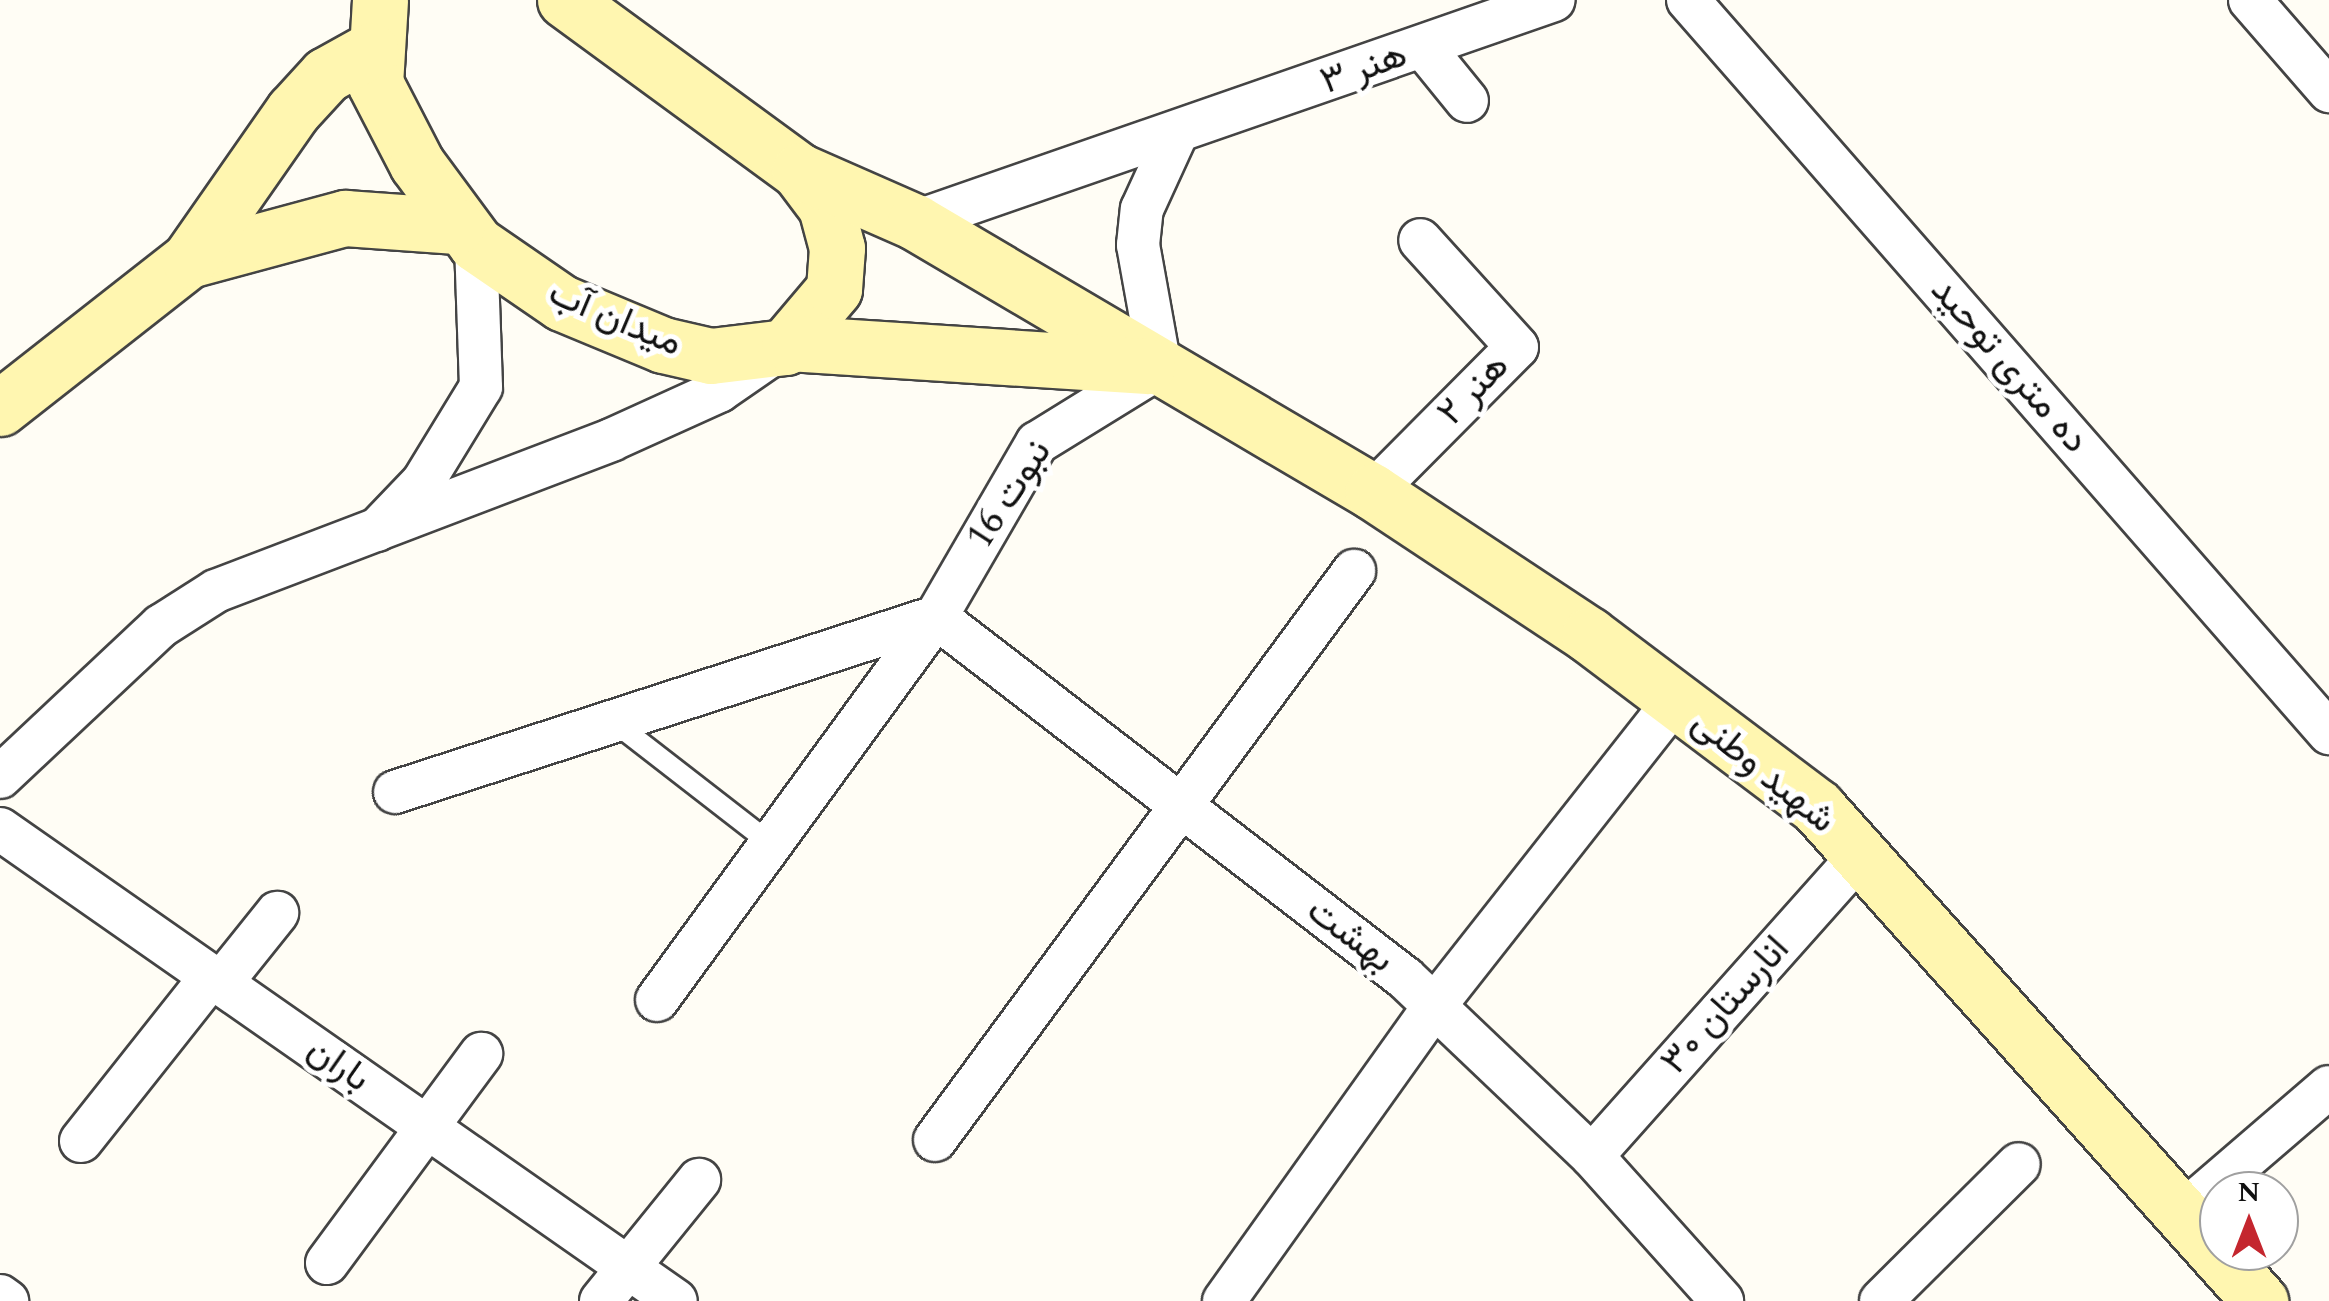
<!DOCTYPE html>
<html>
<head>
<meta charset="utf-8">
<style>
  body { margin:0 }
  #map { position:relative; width:2329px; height:1301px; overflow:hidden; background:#fffdf5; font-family:Spectral,Vazirmatn,serif }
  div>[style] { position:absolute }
  .roads { filter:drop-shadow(2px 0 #444) drop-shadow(-2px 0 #444) drop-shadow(0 2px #444) drop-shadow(0 -2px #444) }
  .lane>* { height:20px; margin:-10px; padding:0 10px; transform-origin:10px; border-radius:10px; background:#fff }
  .street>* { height:42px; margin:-21px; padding:0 21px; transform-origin:21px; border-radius:21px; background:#fff }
  .secondary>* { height:55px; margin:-27.5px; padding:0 27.5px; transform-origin:27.5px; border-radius:27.5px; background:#fff6b0 }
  span { translate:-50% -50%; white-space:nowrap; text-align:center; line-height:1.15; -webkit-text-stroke:10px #fff; paint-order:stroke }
  .street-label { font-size:38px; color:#111 }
  .north { position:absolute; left:2199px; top:1171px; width:100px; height:100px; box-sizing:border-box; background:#fff; border:2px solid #a0a0a0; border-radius:50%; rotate:0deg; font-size:28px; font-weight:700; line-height:40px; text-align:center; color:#111 }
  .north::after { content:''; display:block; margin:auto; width:35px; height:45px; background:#c4262e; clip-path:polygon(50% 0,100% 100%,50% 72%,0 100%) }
</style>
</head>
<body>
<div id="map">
  <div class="roads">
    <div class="lane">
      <i style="left:614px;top:722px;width:199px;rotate:37.8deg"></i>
    </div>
    <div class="street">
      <i style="left:1688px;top:0;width:974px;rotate:48.83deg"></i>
      <i style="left:2250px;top:0;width:121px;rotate:49deg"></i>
      <i style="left:1424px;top:48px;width:68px;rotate:50.9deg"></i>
      <i style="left:915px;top:222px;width:676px;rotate:-19.16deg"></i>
      <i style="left:1373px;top:492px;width:204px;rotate:-45.2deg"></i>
      <i style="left:1517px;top:347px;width:144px;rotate:-132.2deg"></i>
      <i style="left:377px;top:530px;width:66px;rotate:-46.2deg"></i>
      <i style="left:423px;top:482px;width:111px;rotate:-58.6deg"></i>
      <i style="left:481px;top:387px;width:143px;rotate:-92deg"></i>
      <i style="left:936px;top:617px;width:592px;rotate:37.59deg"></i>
      <i style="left:1405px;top:978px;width:258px;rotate:43.6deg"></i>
      <i style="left:1592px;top:1156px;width:195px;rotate:48.1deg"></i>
      <i style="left:0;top:777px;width:221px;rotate:-43.2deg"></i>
      <i style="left:161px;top:626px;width:65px;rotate:-32.5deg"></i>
      <i style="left:216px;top:591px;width:423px;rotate:-20.9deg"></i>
      <i style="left:611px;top:440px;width:119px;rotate:-24.4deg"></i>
      <i style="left:719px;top:391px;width:70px;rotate:-34.6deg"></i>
      <i style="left:395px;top:792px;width:569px;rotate:-17.93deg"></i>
      <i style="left:0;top:829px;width:824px;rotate:34.92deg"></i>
      <i style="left:221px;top:983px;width:90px;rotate:-51.3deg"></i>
      <i style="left:657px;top:1000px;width:474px;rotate:-53.9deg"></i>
      <i style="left:936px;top:617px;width:201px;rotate:-59.9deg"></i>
      <i style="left:1037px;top:443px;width:145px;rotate:-31.7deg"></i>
      <i style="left:1160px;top:367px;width:124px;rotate:-100.2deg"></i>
      <i style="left:1138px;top:245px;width:36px;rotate:-84deg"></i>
      <i style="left:1142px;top:209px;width:77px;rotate:-65.4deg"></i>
      <i style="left:935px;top:1140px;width:707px;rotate:-53.63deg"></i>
      <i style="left:81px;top:1141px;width:211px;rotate:-51.6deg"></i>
      <i style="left:1592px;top:1156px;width:403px;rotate:-48.3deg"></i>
      <i style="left:2180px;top:1215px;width:196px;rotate:-40.7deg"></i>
      <i style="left:327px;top:1263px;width:260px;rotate:-53.6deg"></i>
      <i style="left:0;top:1296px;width:9px;rotate:36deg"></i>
      <i style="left:601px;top:1301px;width:156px;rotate:-51deg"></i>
      <i style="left:1224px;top:1301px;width:365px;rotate:-54.5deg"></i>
      <i style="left:1436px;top:1004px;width:387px;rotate:-51.8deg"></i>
      <i style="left:1881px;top:1301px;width:194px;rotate:-44.8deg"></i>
    </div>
    <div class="secondary">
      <i style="left:380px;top:0;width:83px;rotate:93.4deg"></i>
      <i style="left:375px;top:83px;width:91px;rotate:62.6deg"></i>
      <i style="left:417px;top:164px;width:99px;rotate:53.6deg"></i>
      <i style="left:476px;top:244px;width:104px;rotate:34.5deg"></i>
      <i style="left:562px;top:303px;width:109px;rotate:22.6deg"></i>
      <i style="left:663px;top:345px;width:49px;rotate:12.9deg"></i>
      <i style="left:711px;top:356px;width:75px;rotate:-6.9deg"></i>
      <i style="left:785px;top:347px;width:76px;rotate:-49.8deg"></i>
      <i style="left:834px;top:289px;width:41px;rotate:-85.8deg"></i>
      <i style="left:837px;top:248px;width:42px;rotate:-105deg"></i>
      <i style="left:826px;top:207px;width:45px;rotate:-126.9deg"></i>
      <i style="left:799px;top:171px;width:290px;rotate:-143.8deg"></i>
      <i style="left:799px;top:171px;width:127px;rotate:23.7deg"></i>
      <i style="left:915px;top:222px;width:532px;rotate:30.52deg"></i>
      <i style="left:1373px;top:492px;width:259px;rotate:33.5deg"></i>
      <i style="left:1589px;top:635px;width:286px;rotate:37deg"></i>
      <i style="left:1817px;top:807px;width:664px;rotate:48.12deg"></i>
      <i style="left:189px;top:260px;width:162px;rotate:-15.1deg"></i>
      <i style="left:345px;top:218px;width:112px;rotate:4.1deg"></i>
      <i style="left:789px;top:343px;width:359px;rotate:3.7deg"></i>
      <i style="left:0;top:408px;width:240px;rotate:-38.1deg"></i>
      <i style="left:189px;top:260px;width:182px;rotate:-55.1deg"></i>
      <i style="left:293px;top:111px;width:49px;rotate:-47.5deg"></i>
      <i style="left:326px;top:75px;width:51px;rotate:-29.1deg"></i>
    </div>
  </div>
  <div class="street-label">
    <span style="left:1364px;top:69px;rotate:-20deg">هنر ۳</span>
    <span style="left:615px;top:319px;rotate:23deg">میدان آب</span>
    <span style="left:2009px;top:366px;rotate:49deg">ده متری توحید</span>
    <span style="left:1474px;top:390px;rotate:-46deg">هنر ۲</span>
    <span style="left:1010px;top:495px;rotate:-57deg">نبوت 16</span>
    <span style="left:1763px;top:772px;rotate:39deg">شهید وطنی</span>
    <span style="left:1350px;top:936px;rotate:37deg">بهشت</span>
    <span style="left:1726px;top:1006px;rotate:-48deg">انارستان ۳۰</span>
    <span style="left:338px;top:1065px;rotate:35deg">باران</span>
  </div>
  <div class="north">N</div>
</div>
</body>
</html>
